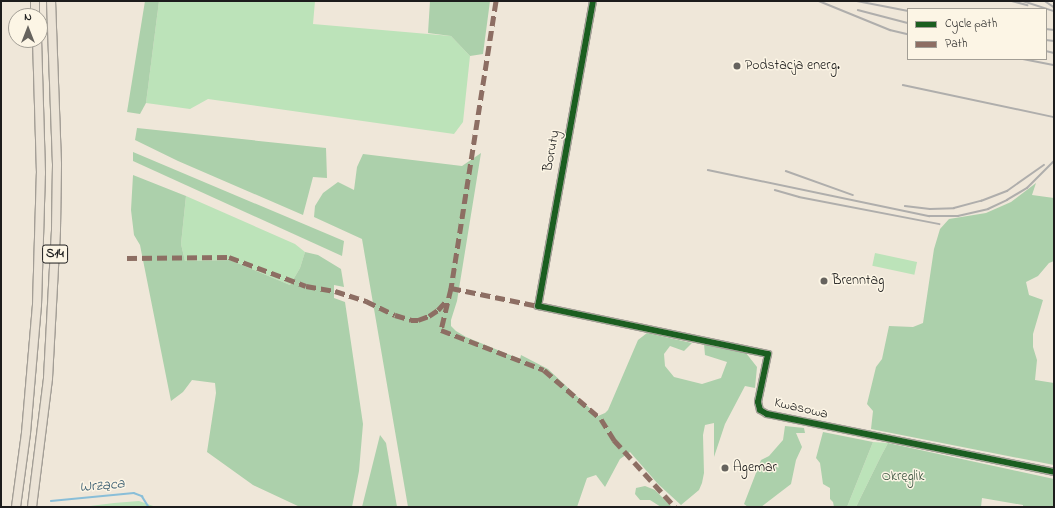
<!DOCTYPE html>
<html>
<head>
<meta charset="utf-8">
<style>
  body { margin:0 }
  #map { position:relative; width:1055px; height:508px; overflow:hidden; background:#efe7d9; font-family:"Indie Flower",sans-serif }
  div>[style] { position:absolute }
  .green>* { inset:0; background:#bce3b9; transform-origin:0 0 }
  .forest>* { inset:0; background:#acd0ab }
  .stream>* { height:1.5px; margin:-0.75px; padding:0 0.75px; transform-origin:0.75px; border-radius:0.75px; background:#89bed8 }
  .roads { filter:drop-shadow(1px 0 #a39e96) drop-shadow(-1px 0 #a39e96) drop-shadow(0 1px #a39e96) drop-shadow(0 -1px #a39e96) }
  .secondary>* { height:6px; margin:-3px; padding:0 3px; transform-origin:3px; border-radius:3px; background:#f6f1eb }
  .highway>* { height:8px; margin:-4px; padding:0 4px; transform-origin:4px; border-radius:4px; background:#ebe3d6 }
  .rail>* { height:1.5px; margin:-0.75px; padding:0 0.75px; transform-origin:0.75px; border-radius:0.75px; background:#afaeac }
  .quiet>* { height:5px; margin-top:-2.5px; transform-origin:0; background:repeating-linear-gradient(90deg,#8d6e63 0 10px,transparent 0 15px) }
  .cycleway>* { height:6px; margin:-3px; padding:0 3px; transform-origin:3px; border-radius:3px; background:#1b5e20 }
  .dots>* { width:11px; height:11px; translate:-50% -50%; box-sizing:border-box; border:2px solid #fcf5e5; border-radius:50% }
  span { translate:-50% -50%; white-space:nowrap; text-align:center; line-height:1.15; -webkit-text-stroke:3px #fcf5e5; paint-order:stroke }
  .shield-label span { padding:1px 3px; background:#fcf5e5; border:1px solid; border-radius:3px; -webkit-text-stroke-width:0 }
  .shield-label { font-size:13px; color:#1c1c1c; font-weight:700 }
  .poi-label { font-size:14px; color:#1c1c1c }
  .left { translate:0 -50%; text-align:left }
  .street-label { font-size:14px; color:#1c1c1c }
  .park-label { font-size:14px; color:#3f5743 }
  .water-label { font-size:15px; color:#395d70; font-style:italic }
  .frame { position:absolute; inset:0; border:2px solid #1c1c1c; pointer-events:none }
  .legend { position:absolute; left:907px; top:8px; width:140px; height:52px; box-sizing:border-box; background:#fcf5e5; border:1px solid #a29e95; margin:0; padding:5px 7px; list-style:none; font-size:12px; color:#1c1c1c }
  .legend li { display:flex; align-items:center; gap:8px; height:20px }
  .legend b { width:20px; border:1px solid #a29e95 }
  .north { position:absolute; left:8px; top:8px; width:40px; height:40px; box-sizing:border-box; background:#fcf5e5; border:1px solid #a29e95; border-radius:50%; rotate:0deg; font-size:11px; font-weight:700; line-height:16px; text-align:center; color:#1c1c1c }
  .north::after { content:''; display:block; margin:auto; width:14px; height:18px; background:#66635e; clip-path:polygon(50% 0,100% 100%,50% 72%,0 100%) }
</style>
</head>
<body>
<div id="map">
  <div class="green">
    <i style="clip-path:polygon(159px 1px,315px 1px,313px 24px,451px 36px,470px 56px,463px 122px,454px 134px,208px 99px,190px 109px,146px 103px)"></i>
    <i style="clip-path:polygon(186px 196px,295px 244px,305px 252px,300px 268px,290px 285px,230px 260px,185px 261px,181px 244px)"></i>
    <i style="left:875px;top:253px;width:43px;height:13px;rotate:12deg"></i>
    <i style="clip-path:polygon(873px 442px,888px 443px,881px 456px,856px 507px,847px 507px)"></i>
    <i style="clip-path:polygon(139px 501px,156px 507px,82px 507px,114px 503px)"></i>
  </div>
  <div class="forest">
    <i style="clip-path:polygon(145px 1px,159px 1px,146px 103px,140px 114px,127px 112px)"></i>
    <i style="clip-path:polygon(430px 1px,490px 1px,483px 54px,470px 56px,451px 36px,428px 33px)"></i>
    <i style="clip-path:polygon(137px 128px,326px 148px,327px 178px,313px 177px,303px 215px,178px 161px,135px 140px)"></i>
    <i style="clip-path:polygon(133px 152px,344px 241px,342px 256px,133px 161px)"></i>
    <i style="clip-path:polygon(481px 153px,457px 301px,451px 320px,451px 326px,456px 331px,466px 337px,520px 359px,521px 355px,548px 369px,598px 416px,605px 413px,608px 410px,638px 340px,647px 333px,692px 343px,684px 351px,670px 346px,664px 354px,665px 366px,674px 377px,702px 384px,721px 378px,727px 362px,705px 355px,704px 344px,746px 353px,757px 367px,755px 388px,745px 386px,725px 424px,714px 457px,714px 423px,705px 425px,703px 435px,704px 473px,702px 483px,699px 490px,681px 505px,658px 484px,630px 452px,620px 459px,605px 487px,596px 475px,587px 478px,577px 507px,408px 507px,362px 239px,314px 217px,315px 206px,323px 193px,338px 182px,354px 190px,357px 167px,363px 154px,462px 166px)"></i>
    <i style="clip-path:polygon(133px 175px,186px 196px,181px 244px,185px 261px,230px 260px,290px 285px,300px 268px,305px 252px,318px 255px,341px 269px,344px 287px,334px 285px,334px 298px,345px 302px,363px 424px,359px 471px,352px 507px,300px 507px,253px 485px,207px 452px,216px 393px,215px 383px,192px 380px,183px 392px,171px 401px,140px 245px,134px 235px,131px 210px)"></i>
    <i style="clip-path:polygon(1036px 183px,1032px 195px,1054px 198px,1054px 261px,1049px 263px,1038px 276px,1026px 282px,1029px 295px,1043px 300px,1033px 334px,1033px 347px,1037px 360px,1035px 380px,1054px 383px,1054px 465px,871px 429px,873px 411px,867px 404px,876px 367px,882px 359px,889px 326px,913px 327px,923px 323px,934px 249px,940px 229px,949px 219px,986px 213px,1011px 202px)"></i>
    <i style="clip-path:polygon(785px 426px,804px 428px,805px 433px,796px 433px,802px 447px,796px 460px,791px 484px,761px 507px,748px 507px,744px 504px,761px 460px,769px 456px,783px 440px)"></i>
    <i style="clip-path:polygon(823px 432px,873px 442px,847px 507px,834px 507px,833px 502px,830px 499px,830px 488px,823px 484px,820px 463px,816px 458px)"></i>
    <i style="clip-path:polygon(380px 435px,386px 443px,397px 507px,362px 507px)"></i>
    <i style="clip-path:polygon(888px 443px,1054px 479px,1054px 507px,1023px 507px,1023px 505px,982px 498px,981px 507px,856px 507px,881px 456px)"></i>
    <i style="clip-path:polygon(645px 486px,655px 490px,672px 507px,661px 507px,650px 500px,640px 500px,635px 494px,636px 488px)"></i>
  </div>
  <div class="stream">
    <i style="left:51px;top:501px;width:83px;rotate:-5.5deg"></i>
    <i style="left:134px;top:493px;width:9px;rotate:21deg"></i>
    <i style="left:142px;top:496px;width:13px;rotate:58deg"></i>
  </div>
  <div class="roads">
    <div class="secondary">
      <i style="left:593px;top:1px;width:310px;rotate:100.2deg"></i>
      <i style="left:538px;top:306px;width:235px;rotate:11.8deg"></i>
      <i style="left:768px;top:354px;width:49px;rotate:101.8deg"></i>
      <i style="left:758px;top:402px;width:8px;rotate:76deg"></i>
      <i style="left:760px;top:410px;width:8px;rotate:30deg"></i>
      <i style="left:767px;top:414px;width:293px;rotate:11.4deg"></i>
    </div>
    <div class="highway">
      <i style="left:35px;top:1px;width:15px;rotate:90deg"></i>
      <i style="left:16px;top:507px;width:75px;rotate:-82.3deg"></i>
      <i style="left:26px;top:433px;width:128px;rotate:-85.1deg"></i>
      <i style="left:37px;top:305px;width:132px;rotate:-88.3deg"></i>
      <i style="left:41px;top:173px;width:133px;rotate:-91.7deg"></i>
      <i style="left:32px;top:507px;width:130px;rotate:-82.9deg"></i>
      <i style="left:48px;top:378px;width:149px;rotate:-86.9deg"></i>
      <i style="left:56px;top:229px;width:65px;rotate:-89.1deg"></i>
      <i style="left:57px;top:164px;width:163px;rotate:-92.1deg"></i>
    </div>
  </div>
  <div class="rail">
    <i style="left:819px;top:1px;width:77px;rotate:22.2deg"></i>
    <i style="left:890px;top:30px;width:18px;rotate:13deg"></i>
    <i style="left:857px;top:1px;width:52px;rotate:11.1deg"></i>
    <i style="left:1012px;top:1px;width:16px;rotate:15deg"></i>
    <i style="left:1023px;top:1px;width:33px;rotate:18deg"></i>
    <i style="left:1045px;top:1px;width:11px;rotate:34deg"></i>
    <i style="left:858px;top:10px;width:52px;rotate:14.6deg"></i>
    <i style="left:1046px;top:29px;width:8px;rotate:7deg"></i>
    <i style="left:1046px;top:40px;width:8px;rotate:7deg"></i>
    <i style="left:1046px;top:51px;width:8px;rotate:14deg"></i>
    <i style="left:1023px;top:59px;width:32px;rotate:11deg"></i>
    <i style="left:903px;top:85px;width:154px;rotate:12deg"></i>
    <i style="left:708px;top:170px;width:226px;rotate:11.8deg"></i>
    <i style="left:929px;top:216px;width:29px"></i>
    <i style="left:958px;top:216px;width:31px;rotate:-13deg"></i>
    <i style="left:988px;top:209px;width:21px;rotate:-25deg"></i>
    <i style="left:1007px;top:200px;width:23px;rotate:-31deg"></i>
    <i style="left:1027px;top:188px;width:38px;rotate:-45deg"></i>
    <i style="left:786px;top:171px;width:71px;rotate:19.7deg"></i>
    <i style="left:775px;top:190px;width:25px;rotate:16deg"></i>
    <i style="left:799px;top:197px;width:143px;rotate:10.9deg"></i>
    <i style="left:905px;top:206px;width:25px;rotate:7deg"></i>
    <i style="left:930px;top:209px;width:24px;rotate:-2deg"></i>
    <i style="left:954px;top:208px;width:28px;rotate:-15deg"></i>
    <i style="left:981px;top:201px;width:28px;rotate:-21deg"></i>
    <i style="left:1007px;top:191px;width:45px;rotate:-35.1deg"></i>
  </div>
  <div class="quiet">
    <i style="left:496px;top:1px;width:291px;rotate:98.9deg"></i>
    <i style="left:451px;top:288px;width:43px;rotate:103.4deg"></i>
    <i style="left:441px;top:330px;width:110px;rotate:21.2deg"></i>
    <i style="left:544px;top:370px;width:75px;rotate:40.7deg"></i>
    <i style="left:601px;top:419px;width:25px;rotate:58deg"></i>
    <i style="left:614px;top:440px;width:91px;rotate:47.7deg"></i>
    <i style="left:127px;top:258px;width:102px;rotate:-0.6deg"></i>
    <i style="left:229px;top:257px;width:82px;rotate:20.6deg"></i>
    <i style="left:306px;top:286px;width:29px;rotate:10deg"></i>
    <i style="left:335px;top:291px;width:33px;rotate:18deg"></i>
    <i style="left:366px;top:301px;width:32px;rotate:26deg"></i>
    <i style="left:395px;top:315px;width:17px;rotate:17deg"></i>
    <i style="left:411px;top:320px;width:7px"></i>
    <i style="left:418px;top:320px;width:12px;rotate:-20deg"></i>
    <i style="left:429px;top:316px;width:11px;rotate:-34deg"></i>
    <i style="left:438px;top:310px;width:12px;rotate:-48deg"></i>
    <i style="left:451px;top:288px;width:89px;rotate:11.7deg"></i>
  </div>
  <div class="cycleway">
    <i style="left:593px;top:1px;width:310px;rotate:100.2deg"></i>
    <i style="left:538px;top:306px;width:235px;rotate:11.8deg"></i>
    <i style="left:768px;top:354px;width:49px;rotate:101.8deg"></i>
    <i style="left:758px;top:402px;width:8px;rotate:76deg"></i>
    <i style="left:760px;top:410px;width:8px;rotate:30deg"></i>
    <i style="left:767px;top:414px;width:293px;rotate:11.4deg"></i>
  </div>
  <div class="dots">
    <i style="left:737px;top:66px;background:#66635e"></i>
    <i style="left:824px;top:281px;background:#66635e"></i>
    <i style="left:725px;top:468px;background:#66635e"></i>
  </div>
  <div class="shield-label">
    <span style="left:55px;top:254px">S14</span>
  </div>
  <div class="poi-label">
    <span class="left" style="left:745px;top:66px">Podstacja energ.</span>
    <span class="left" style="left:832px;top:281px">Brenntag</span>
    <span class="left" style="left:733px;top:468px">Agemar</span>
  </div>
  <div class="street-label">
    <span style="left:552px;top:151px;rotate:-79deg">Boruty</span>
    <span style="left:801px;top:409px;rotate:13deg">Kwasowa</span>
  </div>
  <div class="park-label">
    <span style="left:903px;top:477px">Okręglik</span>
  </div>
  <div class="water-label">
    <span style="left:102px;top:486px;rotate:-5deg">Wrząca</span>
  </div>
  <div class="frame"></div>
  <ul class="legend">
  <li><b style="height:5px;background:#1b5e20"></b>Cycle path</li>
  <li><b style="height:5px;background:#8d6e63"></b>Path</li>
  </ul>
  <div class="north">N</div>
</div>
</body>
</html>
